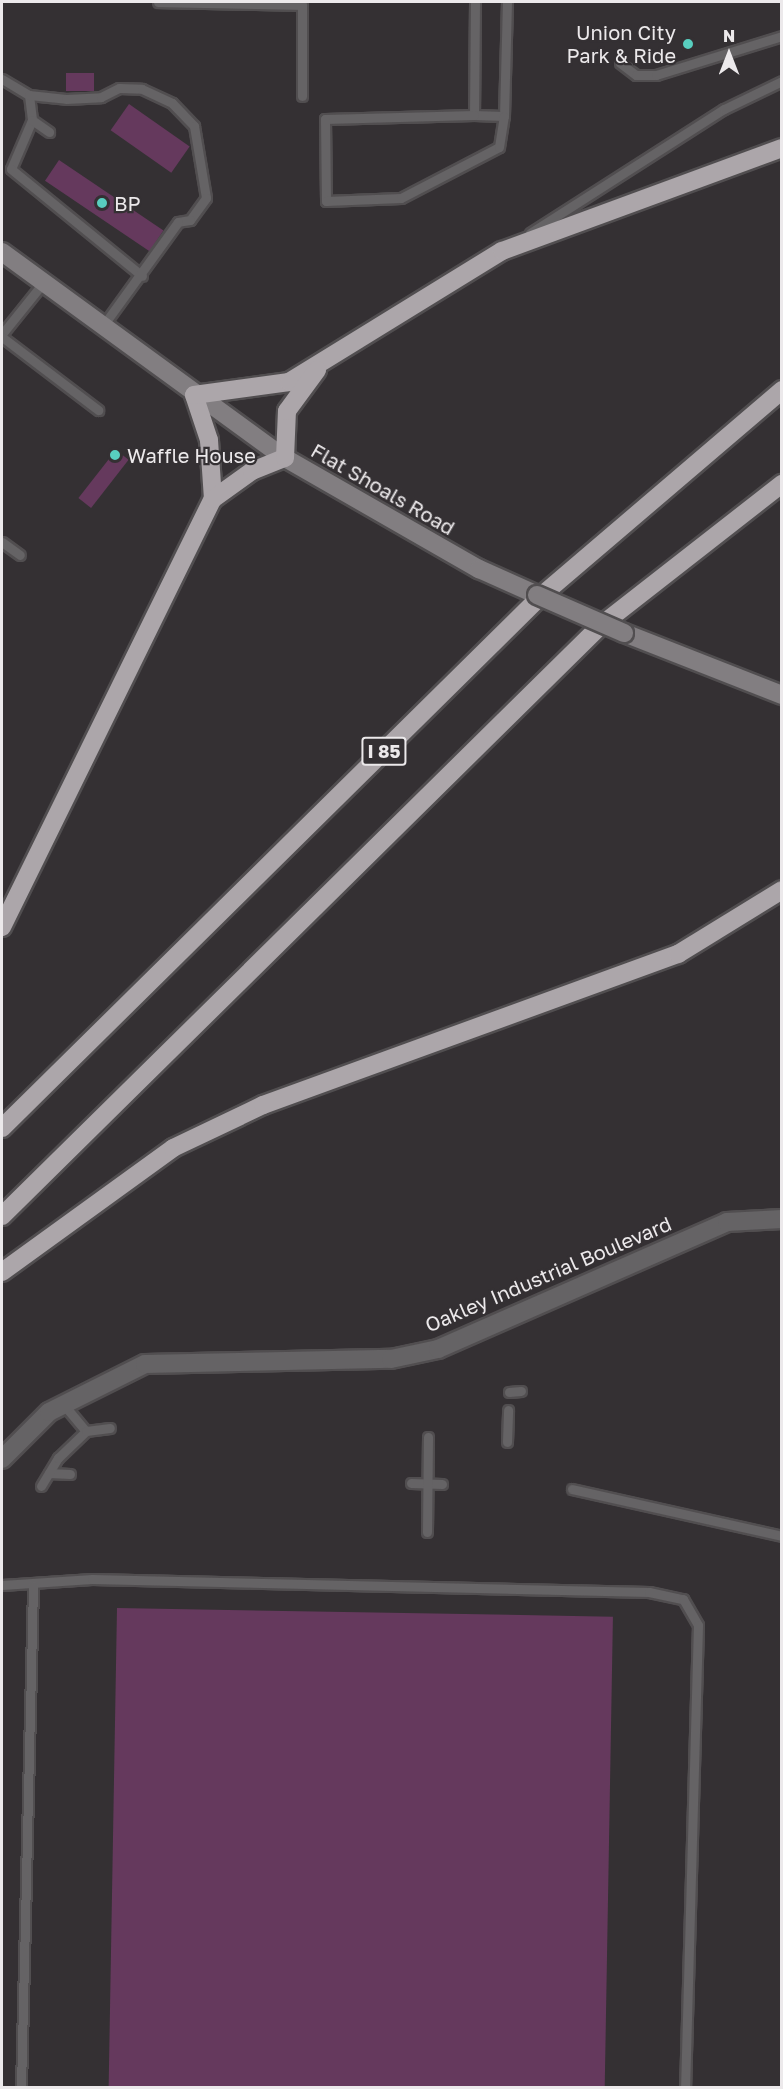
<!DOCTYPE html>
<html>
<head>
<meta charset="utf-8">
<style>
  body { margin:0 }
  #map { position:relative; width:783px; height:2089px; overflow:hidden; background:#343033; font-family:"Golos Text",sans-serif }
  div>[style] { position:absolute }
  .building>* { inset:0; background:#65395d; transform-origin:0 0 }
  .roads { filter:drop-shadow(2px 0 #514e50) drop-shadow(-2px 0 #514e50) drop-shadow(0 2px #514e50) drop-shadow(0 -2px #514e50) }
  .lane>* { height:9px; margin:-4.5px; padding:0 4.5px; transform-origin:4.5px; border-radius:4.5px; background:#656365 }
  .street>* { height:18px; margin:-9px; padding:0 9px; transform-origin:9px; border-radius:9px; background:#656365 }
  .secondary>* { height:18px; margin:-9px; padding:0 9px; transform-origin:9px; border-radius:9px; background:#827e81 }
  .highway>* { height:18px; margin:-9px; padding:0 9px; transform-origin:9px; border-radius:9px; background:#aca6aa }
  .bridges { filter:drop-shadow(2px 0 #514e50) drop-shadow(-2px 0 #514e50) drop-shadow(0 2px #514e50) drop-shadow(0 -2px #514e50) }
  .secondary-bridge>* { height:18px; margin:-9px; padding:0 9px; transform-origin:9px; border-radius:9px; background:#827e81 }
  .dots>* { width:16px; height:16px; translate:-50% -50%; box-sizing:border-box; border:3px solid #343033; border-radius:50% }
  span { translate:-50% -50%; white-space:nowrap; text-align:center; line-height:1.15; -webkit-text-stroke:4.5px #343033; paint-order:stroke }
  .shield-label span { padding:2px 4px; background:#343033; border:2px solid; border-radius:4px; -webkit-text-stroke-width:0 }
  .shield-label { font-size:18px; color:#ece9eb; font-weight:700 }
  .poi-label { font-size:20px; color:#ece9eb }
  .right { translate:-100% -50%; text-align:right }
  .left { translate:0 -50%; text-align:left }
  .street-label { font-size:20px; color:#ece9eb }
  .frame { position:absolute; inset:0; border:3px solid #ece9eb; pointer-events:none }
  .north { position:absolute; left:699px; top:24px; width:60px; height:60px; -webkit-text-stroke:4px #343033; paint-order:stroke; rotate:0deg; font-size:16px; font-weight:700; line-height:24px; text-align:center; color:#ece9eb }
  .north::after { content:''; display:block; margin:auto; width:21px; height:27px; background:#ece9eb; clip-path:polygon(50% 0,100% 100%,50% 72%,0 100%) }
</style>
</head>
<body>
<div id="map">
  <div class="building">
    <i style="left:94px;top:73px;width:18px;height:28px;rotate:90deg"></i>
    <i style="left:129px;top:104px;width:74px;height:32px;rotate:35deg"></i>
    <i style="left:59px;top:160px;width:126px;height:25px;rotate:34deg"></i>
    <i style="left:116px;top:450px;width:16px;height:61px;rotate:38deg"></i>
    <i style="left:117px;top:1608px;width:496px;height:480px;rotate:1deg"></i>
  </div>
  <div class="roads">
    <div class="lane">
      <i style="left:158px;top:2px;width:144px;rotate:1.2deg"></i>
      <i style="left:302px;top:5px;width:91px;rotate:90deg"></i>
      <i style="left:475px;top:2px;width:113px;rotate:90.5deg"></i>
      <i style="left:474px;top:115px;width:30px;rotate:2deg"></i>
      <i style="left:504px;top:116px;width:114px;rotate:-88.5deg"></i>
      <i style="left:620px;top:63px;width:20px;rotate:37deg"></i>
      <i style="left:636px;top:75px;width:20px"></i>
      <i style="left:656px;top:75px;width:132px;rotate:-17.2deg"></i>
      <i style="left:2px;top:79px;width:31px;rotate:31deg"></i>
      <i style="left:29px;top:95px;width:25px;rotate:83deg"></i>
      <i style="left:32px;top:120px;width:53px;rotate:113.2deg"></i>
      <i style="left:11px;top:169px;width:169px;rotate:39.2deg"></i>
      <i style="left:29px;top:95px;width:37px;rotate:6deg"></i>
      <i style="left:66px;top:99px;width:35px;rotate:-3deg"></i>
      <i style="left:101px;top:97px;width:20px;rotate:-27deg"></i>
      <i style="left:119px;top:88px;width:23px;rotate:2deg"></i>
      <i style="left:142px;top:89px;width:33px;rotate:25deg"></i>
      <i style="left:172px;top:103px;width:32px;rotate:46deg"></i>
      <i style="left:194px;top:126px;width:73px;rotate:80.5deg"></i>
      <i style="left:206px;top:198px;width:27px;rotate:126deg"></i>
      <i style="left:190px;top:220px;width:12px;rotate:171deg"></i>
      <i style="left:178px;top:222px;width:130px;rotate:125.9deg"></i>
      <i style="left:474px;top:115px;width:149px;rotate:178.5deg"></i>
      <i style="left:325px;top:119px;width:82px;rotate:89.3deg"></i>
      <i style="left:326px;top:201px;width:75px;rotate:-2.3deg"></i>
      <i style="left:401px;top:198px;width:110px;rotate:-27.5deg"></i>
      <i style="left:499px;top:147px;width:31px;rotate:-81deg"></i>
      <i style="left:32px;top:120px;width:21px;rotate:35deg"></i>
      <i style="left:530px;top:233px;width:230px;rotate:-32.6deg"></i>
      <i style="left:724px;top:109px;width:64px;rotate:-25.8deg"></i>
      <i style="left:2px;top:334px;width:65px;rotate:-51.2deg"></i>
      <i style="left:2px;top:337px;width:121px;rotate:37.2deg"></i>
      <i style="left:2px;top:542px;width:22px;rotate:36deg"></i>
      <i style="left:509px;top:1392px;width:12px;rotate:-5deg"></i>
      <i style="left:64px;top:1405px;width:34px;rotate:50deg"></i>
      <i style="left:507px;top:1442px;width:32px;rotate:-88deg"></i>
      <i style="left:49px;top:1473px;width:21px;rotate:3deg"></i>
      <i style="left:411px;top:1483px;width:31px;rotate:2deg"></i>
      <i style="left:41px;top:1486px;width:33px;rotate:-59deg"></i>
      <i style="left:58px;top:1458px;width:39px;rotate:-44deg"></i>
      <i style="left:86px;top:1431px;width:24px;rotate:-7deg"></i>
      <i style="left:572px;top:1489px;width:215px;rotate:12.6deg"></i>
      <i style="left:427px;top:1532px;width:95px;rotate:-89.4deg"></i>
      <i style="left:2px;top:1585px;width:90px;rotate:-3.8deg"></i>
      <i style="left:92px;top:1579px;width:557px;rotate:1.34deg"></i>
      <i style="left:649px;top:1592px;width:35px;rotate:12deg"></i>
      <i style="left:683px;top:1599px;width:30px;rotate:60deg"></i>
      <i style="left:698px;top:1625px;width:463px;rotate:91.6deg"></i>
      <i style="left:21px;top:2088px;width:503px;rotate:-88.63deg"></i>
    </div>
    <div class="street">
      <i style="left:2px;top:1459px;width:66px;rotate:-45deg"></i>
      <i style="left:49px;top:1412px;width:107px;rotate:-26.6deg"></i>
      <i style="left:145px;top:1364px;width:246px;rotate:-1.2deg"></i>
      <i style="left:391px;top:1359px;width:48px;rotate:-12deg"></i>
      <i style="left:438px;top:1349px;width:316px;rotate:-23.7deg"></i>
      <i style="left:727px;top:1222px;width:55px;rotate:-3.1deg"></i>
    </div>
    <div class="secondary">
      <i style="left:2px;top:252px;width:350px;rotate:36.1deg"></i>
      <i style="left:285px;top:458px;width:224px;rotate:29.8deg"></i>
      <i style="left:479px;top:569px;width:64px;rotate:24.1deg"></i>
      <i style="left:624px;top:633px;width:170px;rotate:21.4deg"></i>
    </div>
    <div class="highway">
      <i style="left:213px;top:499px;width:59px;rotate:-93.9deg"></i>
      <i style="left:209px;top:440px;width:47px;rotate:-108.4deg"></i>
      <i style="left:194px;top:395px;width:96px;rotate:-7.8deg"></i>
      <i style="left:289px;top:382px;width:250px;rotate:-31.6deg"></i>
      <i style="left:502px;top:251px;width:298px;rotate:-20.2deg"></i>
      <i style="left:2px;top:927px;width:477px;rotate:-63.8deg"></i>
      <i style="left:213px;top:499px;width:48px;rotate:-35.7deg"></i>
      <i style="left:252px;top:471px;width:35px;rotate:-22deg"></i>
      <i style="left:285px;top:458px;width:47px;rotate:-87.6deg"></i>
      <i style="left:287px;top:411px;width:51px;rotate:-53.8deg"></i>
      <i style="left:2px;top:1128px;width:757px;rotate:-44.63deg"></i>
      <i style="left:541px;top:596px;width:317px;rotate:-40.5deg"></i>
      <i style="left:2px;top:1216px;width:840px;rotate:-44.61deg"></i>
      <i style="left:600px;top:626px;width:231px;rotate:-38deg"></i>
      <i style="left:2px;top:1272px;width:211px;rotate:-35.9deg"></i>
      <i style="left:173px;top:1148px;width:100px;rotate:-25.5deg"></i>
      <i style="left:263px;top:1105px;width:442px;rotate:-20deg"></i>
      <i style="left:678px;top:954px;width:122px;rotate:-31.6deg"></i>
    </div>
  </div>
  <div class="bridges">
    <div class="secondary-bridge">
      <i style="left:537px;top:595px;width:95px;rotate:23.6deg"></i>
    </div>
  </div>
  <div class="dots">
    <i style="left:688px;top:44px;background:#58cebf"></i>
    <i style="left:102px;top:203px;background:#58cebf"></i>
    <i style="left:115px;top:455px;background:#58cebf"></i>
  </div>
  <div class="shield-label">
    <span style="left:384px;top:751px">I 85</span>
  </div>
  <div class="poi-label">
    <span class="right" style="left:676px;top:44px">Union City<br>Park &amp; Ride</span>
    <span class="left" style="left:114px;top:203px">BP</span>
    <span class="left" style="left:127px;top:455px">Waffle House</span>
  </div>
  <div class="street-label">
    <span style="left:383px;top:489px;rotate:30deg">Flat Shoals Road</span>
    <span style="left:548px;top:1274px;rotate:-23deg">Oakley Industrial Boulevard</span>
  </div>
  <div class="frame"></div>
  <div class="north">N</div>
</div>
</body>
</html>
